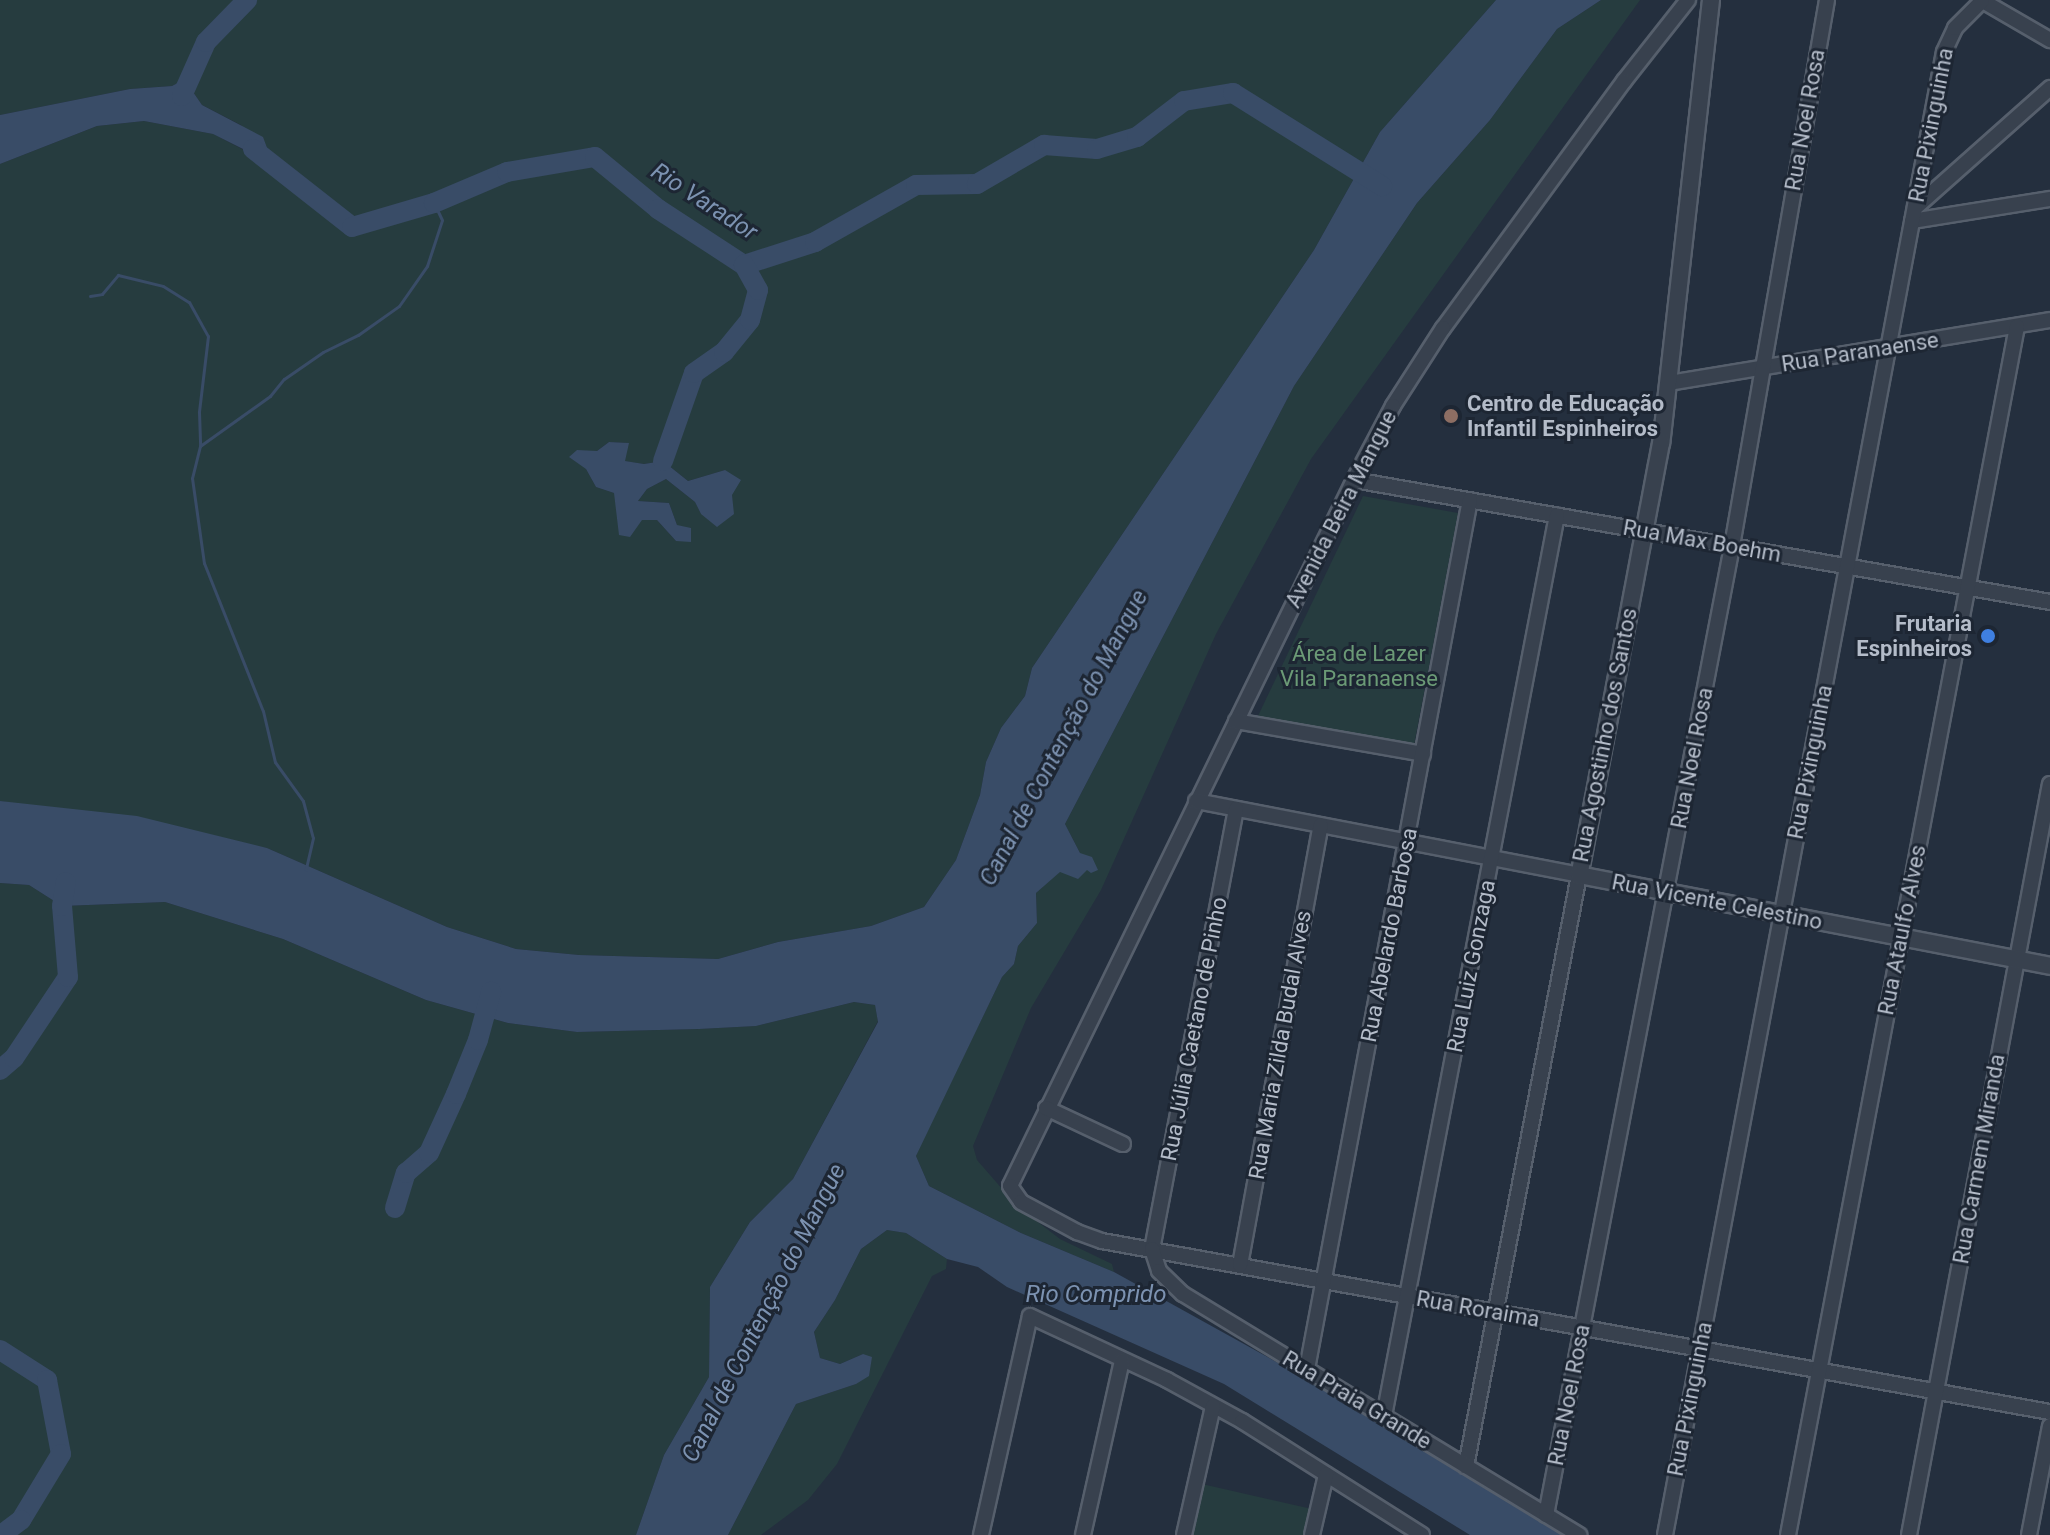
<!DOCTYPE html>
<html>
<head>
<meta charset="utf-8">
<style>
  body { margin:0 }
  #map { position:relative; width:2050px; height:1535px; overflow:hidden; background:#242f3e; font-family:Roboto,sans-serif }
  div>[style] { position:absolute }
  .green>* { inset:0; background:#263c3f }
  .water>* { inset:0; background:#394c67 }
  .stream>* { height:3px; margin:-1.5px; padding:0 1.5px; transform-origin:1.5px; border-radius:1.5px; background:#394c67 }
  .river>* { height:20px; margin:-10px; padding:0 10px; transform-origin:10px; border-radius:10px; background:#394c67 }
  .roads { filter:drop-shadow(2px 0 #565f6c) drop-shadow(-2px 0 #565f6c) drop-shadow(0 2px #565f6c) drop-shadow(0 -2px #565f6c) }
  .minor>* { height:14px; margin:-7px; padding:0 7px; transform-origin:7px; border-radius:7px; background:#38414e }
  .tertiary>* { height:16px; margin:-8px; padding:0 8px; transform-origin:8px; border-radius:8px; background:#38414e }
  .dots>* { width:22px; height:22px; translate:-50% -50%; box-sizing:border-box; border:4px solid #1d2633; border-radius:50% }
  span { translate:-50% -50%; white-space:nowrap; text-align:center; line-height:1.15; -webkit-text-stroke:6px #1d2633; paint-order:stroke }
  .street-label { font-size:22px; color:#b4bcc9 }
  .poi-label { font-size:22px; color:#b4bcc9; font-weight:700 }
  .left { translate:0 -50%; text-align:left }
  .right { translate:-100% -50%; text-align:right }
  .park-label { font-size:22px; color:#6b9a76 }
  .water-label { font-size:24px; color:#7c92b1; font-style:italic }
</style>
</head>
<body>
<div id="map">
  <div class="green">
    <i style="clip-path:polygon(evenodd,0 0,1496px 0,1380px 132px,1314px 250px,1032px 668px,1025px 696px,1001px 728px,986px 762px,980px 795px,956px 860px,924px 907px,871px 926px,778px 942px,718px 959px,579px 955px,516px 949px,447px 927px,267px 848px,0 801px,0 164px,97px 126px,144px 121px,213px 134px,271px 164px,241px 125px,202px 105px,191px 89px,191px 77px,172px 86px,130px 89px,0 115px,0 0,609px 442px,628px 443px,624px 461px,644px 464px,663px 461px,688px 481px,725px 470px,701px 514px,695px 502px,666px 479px,647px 489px,638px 501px,669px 503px,677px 525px,676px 541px,657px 520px,642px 520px,614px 493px,596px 487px,586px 469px,597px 451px,609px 442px)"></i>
    <i style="clip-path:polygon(1601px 0,1640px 0,1311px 459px,1216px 634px,1101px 890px,1031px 1008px,973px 1146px,977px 1160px,1017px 1206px,1060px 1239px,1112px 1264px,1114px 1272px,1021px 1233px,929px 1186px,916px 1156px,920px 1146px,1002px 977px,1014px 964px,1018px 946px,1037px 923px,1036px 893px,1080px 853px,1065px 824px,1294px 386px,1417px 203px,1490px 120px,1557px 29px)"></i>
    <i style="clip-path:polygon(1363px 496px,1458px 513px,1414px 745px,1257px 718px)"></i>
    <i style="clip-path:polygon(0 883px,29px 885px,62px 906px,165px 902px,283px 939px,426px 1000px,508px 1023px,577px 1032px,699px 1029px,756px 1026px,854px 1002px,875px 1005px,878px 1021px,793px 1179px,750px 1222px,710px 1287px,709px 1377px,664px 1455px,636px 1535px,0 1535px)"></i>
    <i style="clip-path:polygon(887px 1230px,906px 1233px,947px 1259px,946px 1269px,932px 1276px,837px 1464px,808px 1500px,761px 1535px,728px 1535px,796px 1404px,856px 1384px,863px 1354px,840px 1364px,820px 1358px,814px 1332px,835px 1300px,861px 1249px)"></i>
    <i style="clip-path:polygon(1202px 1484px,1312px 1509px,1306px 1535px,1191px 1535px)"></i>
  </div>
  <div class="water">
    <i style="clip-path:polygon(1496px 0,1601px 0,1557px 29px,1490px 120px,1417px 203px,1294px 386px,1065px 824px,1080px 853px,1092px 857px,1098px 870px,1091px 873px,1087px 870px,1078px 879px,1060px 872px,1036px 893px,1037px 923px,1018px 946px,1014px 964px,1002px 977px,916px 1156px,929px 1186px,1021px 1233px,1114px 1272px,1307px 1379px,1563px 1535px,1470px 1535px,1224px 1384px,1007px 1287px,978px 1267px,947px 1259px,906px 1233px,887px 1230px,861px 1249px,835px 1300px,814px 1332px,820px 1358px,840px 1364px,863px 1354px,872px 1357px,869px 1376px,856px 1384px,796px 1404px,728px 1535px,636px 1535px,664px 1455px,709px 1377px,710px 1287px,750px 1222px,793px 1179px,878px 1022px,875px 1005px,854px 1002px,756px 1026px,699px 1029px,577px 1032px,508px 1023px,426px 1000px,283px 939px,165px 902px,62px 906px,29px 885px,0 883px,0 801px,137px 816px,267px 848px,447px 927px,516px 949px,579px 955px,718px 959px,778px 942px,871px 926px,924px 907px,956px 860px,980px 795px,986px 762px,1001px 728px,1025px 696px,1032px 668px,1314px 250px,1380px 132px)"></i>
    <i style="clip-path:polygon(191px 76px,191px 89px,202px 105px,263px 137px,273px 164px,213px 134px,144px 121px,97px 126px,0 164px,0 115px,130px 89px,172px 86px)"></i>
    <i style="clip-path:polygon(609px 442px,629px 443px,625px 461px,644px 464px,663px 461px,688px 481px,725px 470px,741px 480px,732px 495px,734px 514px,717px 527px,701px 514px,695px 502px,666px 479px,647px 489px,638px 501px,669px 503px,677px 525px,691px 528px,691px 542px,676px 541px,657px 520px,642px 520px,630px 537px,619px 535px,614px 493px,596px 487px,586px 469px,569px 457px,577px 450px,597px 451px)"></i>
  </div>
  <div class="stream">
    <i style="left:90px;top:296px;width:12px;rotate:-9deg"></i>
    <i style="left:102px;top:294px;width:25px;rotate:-50deg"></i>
    <i style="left:118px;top:275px;width:46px;rotate:13.7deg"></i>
    <i style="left:163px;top:286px;width:31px;rotate:32deg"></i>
    <i style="left:189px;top:302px;width:39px;rotate:61deg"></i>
    <i style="left:208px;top:336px;width:77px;rotate:96.8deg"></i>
    <i style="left:199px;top:412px;width:34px;rotate:88deg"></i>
    <i style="left:200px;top:446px;width:86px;rotate:-35.5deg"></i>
    <i style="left:270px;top:396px;width:22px;rotate:-51deg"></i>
    <i style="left:284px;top:379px;width:47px;rotate:-34.7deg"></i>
    <i style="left:323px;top:352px;width:39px;rotate:-26deg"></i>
    <i style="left:358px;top:335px;width:50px;rotate:-35.3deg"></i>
    <i style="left:399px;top:306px;width:49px;rotate:-55deg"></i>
    <i style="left:427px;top:266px;width:48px;rotate:-71.9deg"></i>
    <i style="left:442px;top:220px;width:19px;rotate:-115deg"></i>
    <i style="left:200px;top:446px;width:33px;rotate:104deg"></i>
    <i style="left:192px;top:478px;width:86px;rotate:82deg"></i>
    <i style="left:204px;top:563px;width:159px;rotate:68.3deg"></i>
    <i style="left:263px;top:711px;width:52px;rotate:76.8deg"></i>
    <i style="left:275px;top:762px;width:48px;rotate:54.3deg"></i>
    <i style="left:303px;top:801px;width:38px;rotate:75deg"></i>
    <i style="left:313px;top:838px;width:32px;rotate:103deg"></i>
  </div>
  <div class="river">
    <i style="left:182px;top:96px;width:59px;rotate:-66deg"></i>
    <i style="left:206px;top:42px;width:59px;rotate:-45.7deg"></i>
    <i style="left:253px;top:149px;width:126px;rotate:38.2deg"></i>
    <i style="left:352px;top:227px;width:85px;rotate:-16.3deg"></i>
    <i style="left:434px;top:203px;width:79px;rotate:-23deg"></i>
    <i style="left:507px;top:172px;width:89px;rotate:-9.7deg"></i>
    <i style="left:595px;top:157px;width:82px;rotate:39.5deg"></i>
    <i style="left:658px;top:209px;width:103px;rotate:33.1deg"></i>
    <i style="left:744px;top:265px;width:75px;rotate:-17.9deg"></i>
    <i style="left:815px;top:242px;width:116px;rotate:-29.4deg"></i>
    <i style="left:916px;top:185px;width:61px;rotate:-0.9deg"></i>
    <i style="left:977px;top:184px;width:78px;rotate:-30.2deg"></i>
    <i style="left:1044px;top:145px;width:53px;rotate:4.3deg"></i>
    <i style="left:1097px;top:149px;width:42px;rotate:-16.7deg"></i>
    <i style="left:1137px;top:137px;width:59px;rotate:-37.5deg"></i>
    <i style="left:1184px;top:101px;width:50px;rotate:-9.3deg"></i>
    <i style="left:1233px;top:93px;width:176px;rotate:32deg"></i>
    <i style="left:663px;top:461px;width:93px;rotate:-70.6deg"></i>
    <i style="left:694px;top:373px;width:37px;rotate:-35deg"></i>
    <i style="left:724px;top:352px;width:41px;rotate:-50.9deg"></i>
    <i style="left:750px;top:320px;width:31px;rotate:-75deg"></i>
    <i style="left:758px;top:290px;width:29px;rotate:-119deg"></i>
    <i style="left:0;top:1070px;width:18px;rotate:-41deg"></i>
    <i style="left:14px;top:1058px;width:97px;rotate:-56.3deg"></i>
    <i style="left:68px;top:977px;width:71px;rotate:-94.8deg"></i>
    <i style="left:62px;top:906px;width:24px;rotate:-81deg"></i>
    <i style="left:395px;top:1208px;width:37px;rotate:-73deg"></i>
    <i style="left:406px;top:1173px;width:30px;rotate:-41deg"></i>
    <i style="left:429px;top:1153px;width:65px;rotate:-65.4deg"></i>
    <i style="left:456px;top:1094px;width:58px;rotate:-67.8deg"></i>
    <i style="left:478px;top:1040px;width:50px;rotate:-74.8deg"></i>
    <i style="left:0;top:1350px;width:56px;rotate:32.6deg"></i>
    <i style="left:47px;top:1380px;width:75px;rotate:79.3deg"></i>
    <i style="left:61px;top:1454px;width:77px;rotate:121.2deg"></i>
    <i style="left:21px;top:1520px;width:25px;rotate:143deg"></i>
  </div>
  <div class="roads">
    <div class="minor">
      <i style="left:1688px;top:0;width:103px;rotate:128.3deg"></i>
      <i style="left:1624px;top:81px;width:306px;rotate:126.2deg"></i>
      <i style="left:1443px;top:328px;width:93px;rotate:122.7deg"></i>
      <i style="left:1393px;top:406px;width:84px;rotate:117.8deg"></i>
      <i style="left:1354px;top:480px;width:785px;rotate:115.98deg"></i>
      <i style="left:1010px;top:1186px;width:19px;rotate:55deg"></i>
      <i style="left:1021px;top:1202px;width:64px;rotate:28.2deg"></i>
      <i style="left:1077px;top:1232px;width:27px;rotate:20deg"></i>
      <i style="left:1102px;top:1241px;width:963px;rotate:10.23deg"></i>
      <i style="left:1981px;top:0;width:80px;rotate:30.1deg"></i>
      <i style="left:1915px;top:208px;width:181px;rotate:-41.6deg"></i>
      <i style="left:1912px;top:221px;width:140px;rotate:-9.1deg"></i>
      <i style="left:1669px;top:383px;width:386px;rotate:-9.4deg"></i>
      <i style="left:1354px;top:480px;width:707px;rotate:9.94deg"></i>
      <i style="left:1236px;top:721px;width:190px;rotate:10deg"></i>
      <i style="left:1196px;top:801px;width:390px;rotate:10.9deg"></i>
      <i style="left:1579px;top:875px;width:602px;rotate:100.82deg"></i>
      <i style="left:1236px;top:809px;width:448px;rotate:100.8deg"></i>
      <i style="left:1152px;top:1249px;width:23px;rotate:72deg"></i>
      <i style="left:1159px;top:1271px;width:33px;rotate:44deg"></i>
      <i style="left:1183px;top:1294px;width:464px;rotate:31.3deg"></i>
      <i style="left:1046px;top:1108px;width:85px;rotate:25.1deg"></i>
      <i style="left:1240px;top:1265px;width:447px;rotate:-79.6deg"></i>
      <i style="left:1307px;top:1369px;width:884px;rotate:-79.38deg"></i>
      <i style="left:1384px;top:1416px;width:917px;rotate:-79.13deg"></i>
      <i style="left:1546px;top:1515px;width:987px;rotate:-79.13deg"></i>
      <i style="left:1732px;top:546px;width:554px;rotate:-80.13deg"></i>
      <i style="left:981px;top:1535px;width:224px;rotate:-77.4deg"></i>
      <i style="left:1030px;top:1316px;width:151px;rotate:25deg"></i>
      <i style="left:1167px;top:1380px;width:85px;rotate:28.7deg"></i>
      <i style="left:1242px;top:1421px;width:213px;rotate:32.3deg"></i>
      <i style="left:1083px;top:1535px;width:179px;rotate:-77.4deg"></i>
      <i style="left:1184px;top:1535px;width:132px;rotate:-77.3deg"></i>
      <i style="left:1312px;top:1535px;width:62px;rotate:-76.9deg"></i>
      <i style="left:1665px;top:1535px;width:1509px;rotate:-79.35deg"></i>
      <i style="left:1944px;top:52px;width:26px;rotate:-65deg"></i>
      <i style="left:1955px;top:28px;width:38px;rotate:-45deg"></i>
      <i style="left:1788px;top:1535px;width:1230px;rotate:-79.27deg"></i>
      <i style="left:1909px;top:1535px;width:764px;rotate:-79.37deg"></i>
      <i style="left:2029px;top:1535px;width:111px;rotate:-79.1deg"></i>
    </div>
    <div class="tertiary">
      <i style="left:1711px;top:0;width:446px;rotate:96.4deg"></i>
      <i style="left:1661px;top:443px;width:440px;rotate:100.7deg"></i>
      <i style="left:1579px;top:875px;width:480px;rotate:10.9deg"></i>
    </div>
  </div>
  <div class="dots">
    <i style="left:1451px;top:416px;background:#8d6e63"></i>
    <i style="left:1988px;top:636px;background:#3f7fe0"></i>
  </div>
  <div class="street-label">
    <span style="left:1805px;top:120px;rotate:-80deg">Rua Noel Rosa</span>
    <span style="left:1931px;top:125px;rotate:-79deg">Rua Pixinguinha</span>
    <span style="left:1860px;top:352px;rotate:-9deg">Rua Paranaense</span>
    <span style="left:1341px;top:509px;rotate:-63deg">Avenida Beira Mangue</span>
    <span style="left:1702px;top:541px;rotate:10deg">Rua Max Boehm</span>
    <span style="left:1605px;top:735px;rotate:-79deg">Rua Agostinho dos Santos</span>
    <span style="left:1692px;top:758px;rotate:-79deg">Rua Noel Rosa</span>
    <span style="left:1810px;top:762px;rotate:-79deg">Rua Pixinguinha</span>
    <span style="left:1717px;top:902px;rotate:11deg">Rua Vicente Celestino</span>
    <span style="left:1902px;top:930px;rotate:-79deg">Rua Ataulfo Alves</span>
    <span style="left:1389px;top:935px;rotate:-79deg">Rua Abelardo Barbosa</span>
    <span style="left:1471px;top:966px;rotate:-79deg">Rua Luiz Gonzaga</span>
    <span style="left:1194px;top:1029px;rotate:-79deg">Rua Júlia Caetano de Pinho</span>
    <span style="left:1280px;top:1045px;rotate:-80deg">Rua Maria Zilda Budal Alves</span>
    <span style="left:1979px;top:1159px;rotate:-80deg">Rua Carmem Miranda</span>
    <span style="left:1478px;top:1309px;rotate:10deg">Rua Roraima</span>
    <span style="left:1569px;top:1395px;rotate:-79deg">Rua Noel Rosa</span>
    <span style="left:1690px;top:1399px;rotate:-79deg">Rua Pixinguinha</span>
    <span style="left:1357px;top:1400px;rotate:31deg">Rua Praia Grande</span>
  </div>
  <div class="poi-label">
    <span class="left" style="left:1467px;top:416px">Centro de Educação<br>Infantil Espinheiros</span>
    <span class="right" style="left:1972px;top:636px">Frutaria<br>Espinheiros</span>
  </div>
  <div class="park-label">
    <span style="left:1359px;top:666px">Área de Lazer<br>Vila Paranaense</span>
  </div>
  <div class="water-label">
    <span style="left:704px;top:202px;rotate:33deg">Rio Varador</span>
    <span style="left:1064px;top:738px;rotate:-62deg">Canal de Contenção do Mangue</span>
    <span style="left:1096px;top:1295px">Rio Comprido</span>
    <span style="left:764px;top:1313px;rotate:-63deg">Canal de Contenção do Mangue</span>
  </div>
</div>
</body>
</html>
